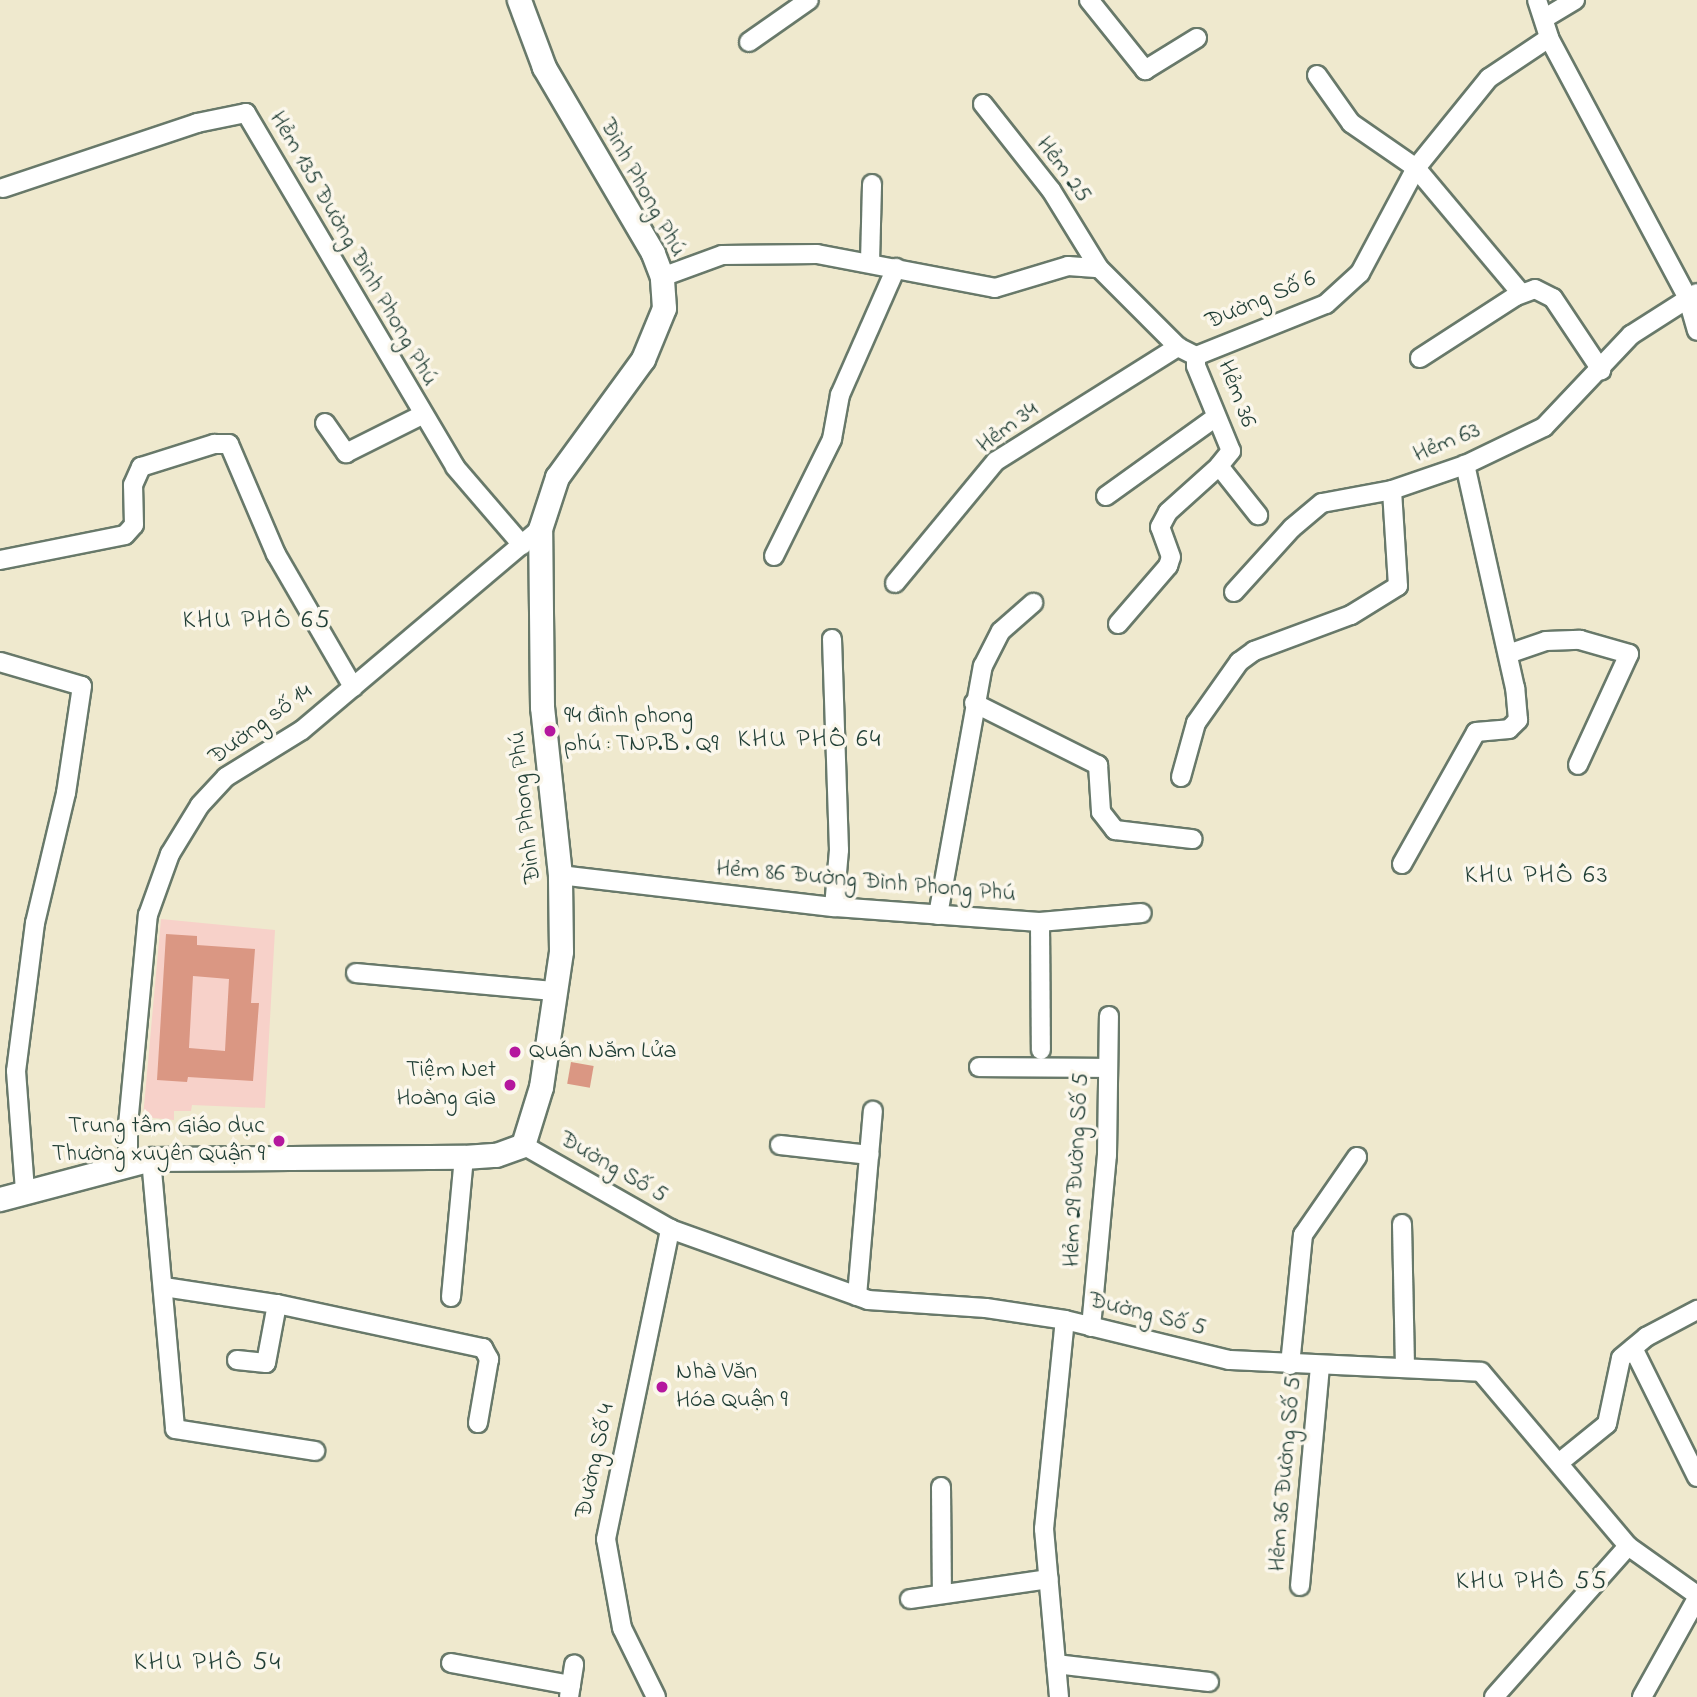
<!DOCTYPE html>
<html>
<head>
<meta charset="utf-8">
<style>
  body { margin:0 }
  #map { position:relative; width:1697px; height:1697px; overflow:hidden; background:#efe9ce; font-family:"Indie Flower",sans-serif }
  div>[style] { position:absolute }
  .built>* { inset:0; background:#f7d1c9 }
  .building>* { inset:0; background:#da9783; transform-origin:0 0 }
  .roads { filter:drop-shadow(2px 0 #68796a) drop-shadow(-2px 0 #68796a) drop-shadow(0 2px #68796a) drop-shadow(0 -2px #68796a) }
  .minor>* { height:18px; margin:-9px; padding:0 9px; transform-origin:9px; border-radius:9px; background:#fff }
  .tertiary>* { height:23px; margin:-11.5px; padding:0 11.5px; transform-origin:11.5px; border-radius:11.5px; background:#fff }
  .dots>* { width:19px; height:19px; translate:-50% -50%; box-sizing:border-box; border:4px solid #fbf7ec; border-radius:50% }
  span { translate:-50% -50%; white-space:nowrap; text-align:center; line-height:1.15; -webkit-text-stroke:7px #fbf7ec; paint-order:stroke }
  .street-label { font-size:24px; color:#1f3d34 }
  .poi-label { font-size:24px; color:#1f3d34 }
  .left { translate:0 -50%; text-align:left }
  .right { translate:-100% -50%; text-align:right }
  .neighbourhood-label { font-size:26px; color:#1f3d34; letter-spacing:2px }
</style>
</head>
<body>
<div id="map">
  <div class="built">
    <i style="clip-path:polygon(161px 919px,275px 930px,265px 1108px,192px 1105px,191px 1111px,174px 1111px,174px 1120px,143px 1117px)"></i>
  </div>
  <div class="building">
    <i style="clip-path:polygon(evenodd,166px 934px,197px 936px,197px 945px,255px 949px,251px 1003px,259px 1003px,253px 1081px,188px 1077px,187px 1082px,157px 1080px,166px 934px,193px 976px,229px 979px,225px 1051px,189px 1048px,193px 976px)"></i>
    <i style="left:571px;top:1062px;width:23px;height:22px;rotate:10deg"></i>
  </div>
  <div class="roads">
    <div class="minor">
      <i style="left:1089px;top:0;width:90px;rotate:51.3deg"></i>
      <i style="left:1145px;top:70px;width:61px;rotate:-31.6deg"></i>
      <i style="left:1537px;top:0;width:40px;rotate:72deg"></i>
      <i style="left:1549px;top:38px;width:293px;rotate:61.9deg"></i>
      <i style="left:1687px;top:296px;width:36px;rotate:74deg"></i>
      <i style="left:1545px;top:18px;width:35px;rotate:-31deg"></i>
      <i style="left:749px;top:42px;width:73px;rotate:-35deg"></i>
      <i style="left:1317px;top:75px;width:59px;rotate:54.7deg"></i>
      <i style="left:1351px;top:123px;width:79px;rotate:34.7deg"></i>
      <i style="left:1416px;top:168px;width:163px;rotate:50deg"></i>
      <i style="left:983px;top:104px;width:110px;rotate:51.7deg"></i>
      <i style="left:1051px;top:190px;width:92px;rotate:58.4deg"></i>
      <i style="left:3px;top:188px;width:205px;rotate:-18.5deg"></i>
      <i style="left:197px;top:123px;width:50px;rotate:-11.5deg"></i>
      <i style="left:246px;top:113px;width:411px;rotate:59.4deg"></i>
      <i style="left:455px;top:467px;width:103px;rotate:49.3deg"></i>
      <i style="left:870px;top:262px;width:78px;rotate:-88.5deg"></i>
      <i style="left:662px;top:277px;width:64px;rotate:-20.1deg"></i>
      <i style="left:722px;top:255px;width:95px;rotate:-0.6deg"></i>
      <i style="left:817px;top:254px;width:181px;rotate:10.8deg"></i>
      <i style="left:995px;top:288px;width:76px;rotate:-16.8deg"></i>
      <i style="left:1068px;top:266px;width:31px;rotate:4deg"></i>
      <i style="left:1099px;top:268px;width:112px;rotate:45deg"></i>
      <i style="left:1178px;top:347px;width:20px;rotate:27deg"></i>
      <i style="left:1196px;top:356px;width:140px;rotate:-21.8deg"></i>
      <i style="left:1326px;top:304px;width:46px;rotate:-42.4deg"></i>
      <i style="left:1360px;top:273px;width:119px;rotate:-61.9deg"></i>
      <i style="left:1416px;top:168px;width:116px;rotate:-51deg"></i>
      <i style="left:1489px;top:78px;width:72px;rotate:-33.7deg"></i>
      <i style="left:1196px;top:356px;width:10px;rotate:90deg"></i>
      <i style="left:1196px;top:366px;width:92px;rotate:67.6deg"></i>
      <i style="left:1231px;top:451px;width:19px;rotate:129deg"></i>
      <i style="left:1219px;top:466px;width:63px;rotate:51.5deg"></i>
      <i style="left:1420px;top:358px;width:114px;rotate:-32.9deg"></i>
      <i style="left:1516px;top:296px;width:20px;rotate:-20deg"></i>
      <i style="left:1535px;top:289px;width:20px;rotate:27deg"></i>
      <i style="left:1553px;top:298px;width:87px;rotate:56.3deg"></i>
      <i style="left:325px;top:423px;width:37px;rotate:55deg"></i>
      <i style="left:346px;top:453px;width:85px;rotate:-26.6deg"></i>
      <i style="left:1106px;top:496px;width:135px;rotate:-35.7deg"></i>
      <i style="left:774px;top:556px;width:131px;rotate:-63.6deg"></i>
      <i style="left:832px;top:439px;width:45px;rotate:-79.7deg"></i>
      <i style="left:840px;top:395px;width:139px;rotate:-66.2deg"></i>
      <i style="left:0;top:560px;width:127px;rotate:-11.3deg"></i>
      <i style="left:125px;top:535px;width:13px;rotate:-48deg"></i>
      <i style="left:134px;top:525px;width:40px;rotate:-91.4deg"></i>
      <i style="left:133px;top:485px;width:20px;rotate:-66deg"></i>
      <i style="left:141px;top:467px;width:77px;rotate:-17.5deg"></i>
      <i style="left:214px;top:444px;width:15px"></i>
      <i style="left:229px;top:444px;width:120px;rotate:66.9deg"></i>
      <i style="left:276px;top:554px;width:154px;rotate:59.9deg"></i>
      <i style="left:895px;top:583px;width:158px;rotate:-50.4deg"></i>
      <i style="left:996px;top:461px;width:215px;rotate:-32.1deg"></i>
      <i style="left:1234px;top:592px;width:86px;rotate:-47.8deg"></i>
      <i style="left:1292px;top:528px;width:39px;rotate:-40deg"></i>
      <i style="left:1322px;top:503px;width:71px;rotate:-10.5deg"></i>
      <i style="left:1118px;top:624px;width:77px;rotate:-49.2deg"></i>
      <i style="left:1168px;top:566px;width:9px;rotate:-72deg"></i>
      <i style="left:1171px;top:557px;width:32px;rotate:-110deg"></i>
      <i style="left:1160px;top:527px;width:17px;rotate:-62deg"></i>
      <i style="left:1168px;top:512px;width:69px;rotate:-42deg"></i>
      <i style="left:832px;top:639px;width:211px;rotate:88.1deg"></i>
      <i style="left:839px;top:850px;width:57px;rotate:95deg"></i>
      <i style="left:1508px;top:654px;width:40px;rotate:-18.9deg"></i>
      <i style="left:1546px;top:641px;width:34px;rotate:-2deg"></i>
      <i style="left:1580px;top:640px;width:51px;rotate:15.9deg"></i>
      <i style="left:1629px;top:654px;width:122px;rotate:114.7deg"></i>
      <i style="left:0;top:662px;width:85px;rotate:16.3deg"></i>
      <i style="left:82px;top:686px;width:108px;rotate:98.5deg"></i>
      <i style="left:66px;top:793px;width:134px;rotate:103.4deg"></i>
      <i style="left:35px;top:923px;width:149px;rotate:97.3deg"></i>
      <i style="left:16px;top:1071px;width:119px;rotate:85.7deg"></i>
      <i style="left:974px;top:703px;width:139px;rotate:26.6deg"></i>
      <i style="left:1098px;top:765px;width:47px;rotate:86.3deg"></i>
      <i style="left:1101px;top:812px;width:23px;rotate:52deg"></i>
      <i style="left:1115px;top:830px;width:78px;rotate:6.7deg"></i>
      <i style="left:1181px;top:777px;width:56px;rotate:-74.5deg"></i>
      <i style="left:1196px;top:723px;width:75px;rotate:-54.8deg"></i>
      <i style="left:1239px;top:662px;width:19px;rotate:-36deg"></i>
      <i style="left:1254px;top:651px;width:103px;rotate:-20.4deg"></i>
      <i style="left:1351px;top:615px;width:55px;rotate:-31.7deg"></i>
      <i style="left:1398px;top:586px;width:96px;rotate:-93.6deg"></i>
      <i style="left:1392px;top:490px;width:77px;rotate:-18.9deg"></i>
      <i style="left:1465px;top:465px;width:88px;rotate:-25.7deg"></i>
      <i style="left:1544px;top:427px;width:127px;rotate:-46.6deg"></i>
      <i style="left:1631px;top:335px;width:78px;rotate:-32.5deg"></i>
      <i style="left:1402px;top:864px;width:151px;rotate:-60.7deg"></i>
      <i style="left:1476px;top:732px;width:33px;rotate:-5deg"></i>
      <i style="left:1509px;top:729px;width:13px;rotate:-45deg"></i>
      <i style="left:1518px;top:720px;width:32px;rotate:-95deg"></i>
      <i style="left:1515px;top:688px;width:229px;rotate:-102.6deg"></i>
      <i style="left:560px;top:875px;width:276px;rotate:6.7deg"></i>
      <i style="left:834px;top:907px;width:207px;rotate:4.2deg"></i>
      <i style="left:1040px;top:922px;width:128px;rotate:89.6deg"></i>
      <i style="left:938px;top:915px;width:253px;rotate:-79.8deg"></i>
      <i style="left:983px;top:666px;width:39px;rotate:-63deg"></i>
      <i style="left:1001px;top:631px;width:43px;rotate:-41.2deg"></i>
      <i style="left:1040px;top:922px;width:102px;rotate:-5deg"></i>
      <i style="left:356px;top:973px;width:200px;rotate:5.2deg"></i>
      <i style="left:979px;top:1067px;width:129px;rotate:0.4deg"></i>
      <i style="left:523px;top:1145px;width:169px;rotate:29.7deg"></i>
      <i style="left:670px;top:1229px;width:210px;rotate:19.7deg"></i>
      <i style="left:868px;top:1300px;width:118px;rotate:3.9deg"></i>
      <i style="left:986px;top:1308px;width:80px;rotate:8.6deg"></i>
      <i style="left:1065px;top:1320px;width:169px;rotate:13.7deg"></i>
      <i style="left:1229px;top:1360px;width:252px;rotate:2.7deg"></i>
      <i style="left:1481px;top:1372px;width:228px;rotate:49.8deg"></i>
      <i style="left:1628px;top:1546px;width:85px;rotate:35.4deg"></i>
      <i style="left:780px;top:1145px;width:90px;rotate:6.4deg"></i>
      <i style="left:151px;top:1159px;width:271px;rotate:84.9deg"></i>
      <i style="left:175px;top:1429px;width:142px;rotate:8.9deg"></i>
      <i style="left:128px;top:1163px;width:38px;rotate:-90deg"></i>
      <i style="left:128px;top:1125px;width:211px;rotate:-84.6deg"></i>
      <i style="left:148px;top:915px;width:65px;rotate:-70.2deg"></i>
      <i style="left:170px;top:854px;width:57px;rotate:-58.5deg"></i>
      <i style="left:200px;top:805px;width:38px;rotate:-47deg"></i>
      <i style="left:226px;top:777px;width:89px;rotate:-31.7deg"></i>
      <i style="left:302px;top:730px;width:312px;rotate:-40.2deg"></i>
      <i style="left:1402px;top:1224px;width:141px;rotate:88.8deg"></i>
      <i style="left:164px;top:1287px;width:114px;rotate:8.6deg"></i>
      <i style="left:277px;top:1304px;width:211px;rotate:12.1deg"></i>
      <i style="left:483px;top:1348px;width:13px;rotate:61deg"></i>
      <i style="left:489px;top:1359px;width:65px;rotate:99.8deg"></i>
      <i style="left:857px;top:1296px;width:186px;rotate:-85.1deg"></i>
      <i style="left:451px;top:1297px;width:141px;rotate:-84.7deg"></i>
      <i style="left:1091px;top:1327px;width:173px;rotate:-84.7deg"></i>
      <i style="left:1107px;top:1155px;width:139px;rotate:-89.2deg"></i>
      <i style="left:1633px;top:1348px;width:144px;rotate:63.6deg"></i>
      <i style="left:237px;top:1360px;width:29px;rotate:6deg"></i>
      <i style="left:266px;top:1363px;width:60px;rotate:-79.4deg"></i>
      <i style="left:1290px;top:1365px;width:131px;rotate:-84.3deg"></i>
      <i style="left:1303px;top:1235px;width:95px;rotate:-55.3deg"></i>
      <i style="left:1560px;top:1462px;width:60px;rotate:-39deg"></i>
      <i style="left:1607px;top:1424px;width:67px;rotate:-78deg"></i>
      <i style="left:1621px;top:1358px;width:33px;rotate:-40deg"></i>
      <i style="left:1646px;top:1337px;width:58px;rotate:-27.9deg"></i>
      <i style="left:941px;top:1487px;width:107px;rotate:89.5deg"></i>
      <i style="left:1300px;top:1586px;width:221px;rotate:-84.8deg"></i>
      <i style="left:910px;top:1599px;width:140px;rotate:-8.2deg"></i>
      <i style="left:451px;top:1663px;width:122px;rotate:10.4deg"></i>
      <i style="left:1056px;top:1664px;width:154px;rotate:6.7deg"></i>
      <i style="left:569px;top:1697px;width:33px;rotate:-81deg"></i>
      <i style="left:656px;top:1697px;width:77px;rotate:-116.2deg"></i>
      <i style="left:622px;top:1628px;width:90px;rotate:-100.2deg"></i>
      <i style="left:606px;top:1539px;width:317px;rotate:-78.3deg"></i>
      <i style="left:1059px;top:1697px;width:169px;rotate:-95.1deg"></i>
      <i style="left:1044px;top:1529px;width:210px;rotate:-84.3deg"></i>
      <i style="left:1494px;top:1697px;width:202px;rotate:-48.4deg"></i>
      <i style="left:1642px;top:1697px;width:113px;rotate:-60.9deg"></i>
    </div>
    <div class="tertiary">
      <i style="left:0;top:1199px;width:156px;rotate:-14.8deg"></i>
      <i style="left:151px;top:1159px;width:313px;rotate:-0.4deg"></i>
      <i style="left:464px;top:1157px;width:32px;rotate:-4deg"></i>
      <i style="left:496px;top:1155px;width:29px;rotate:-20deg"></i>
      <i style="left:523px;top:1145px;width:61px;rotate:-72.8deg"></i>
      <i style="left:541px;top:1087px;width:137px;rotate:-81.6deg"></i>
      <i style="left:561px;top:951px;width:76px;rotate:-90.8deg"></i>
      <i style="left:560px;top:875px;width:169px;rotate:-96.1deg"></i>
      <i style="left:542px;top:707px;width:178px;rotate:-90.6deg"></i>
      <i style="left:540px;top:529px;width:55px;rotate:-71.9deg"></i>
      <i style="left:557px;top:477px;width:146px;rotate:-53.9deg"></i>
      <i style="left:643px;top:359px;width:55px;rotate:-67.6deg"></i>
      <i style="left:664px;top:308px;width:31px;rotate:-94deg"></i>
      <i style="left:662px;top:277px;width:26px;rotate:-111deg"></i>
      <i style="left:653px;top:253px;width:216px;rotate:-120.4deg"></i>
      <i style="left:544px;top:67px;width:72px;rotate:-110.5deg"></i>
    </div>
  </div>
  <div class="dots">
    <i style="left:550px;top:731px;background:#b5179e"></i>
    <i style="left:515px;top:1052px;background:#b5179e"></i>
    <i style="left:510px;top:1085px;background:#b5179e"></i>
    <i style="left:279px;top:1141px;background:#b5179e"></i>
    <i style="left:662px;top:1387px;background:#b5179e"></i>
  </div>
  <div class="street-label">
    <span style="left:1063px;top:170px;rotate:54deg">Hẻm 25</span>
    <span style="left:642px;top:188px;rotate:61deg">Đình Phong Phú</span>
    <span style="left:353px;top:249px;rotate:60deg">Hẻm 135 Đường Đình Phong Phú</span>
    <span style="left:1261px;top:301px;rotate:-23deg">Đường Số 6</span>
    <span style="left:1236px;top:394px;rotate:69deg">Hẻm 36</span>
    <span style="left:1008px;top:428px;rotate:-36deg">Hẻm 34</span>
    <span style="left:1447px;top:443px;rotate:-22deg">Hẻm 63</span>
    <span style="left:261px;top:725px;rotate:-36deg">Đường số 14</span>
    <span style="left:526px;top:807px;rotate:-96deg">Đình Phong Phú</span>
    <span style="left:866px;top:882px;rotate:5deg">Hẻm 86 Đường Đình Phong Phú</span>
    <span style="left:613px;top:1168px;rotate:30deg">Đường Số 5</span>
    <span style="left:1077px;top:1170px;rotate:-87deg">Hẻm 29 Đường Số 5</span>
    <span style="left:1147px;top:1315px;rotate:14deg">Đường Số 5</span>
    <span style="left:596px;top:1461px;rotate:-78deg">Đường Số 4</span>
    <span style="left:1286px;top:1474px;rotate:-85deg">Hẻm 36 Đường Số 5</span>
  </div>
  <div class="poi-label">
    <span class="left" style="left:564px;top:731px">94 đình phong<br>phú : TNP.B . Q9</span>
    <span class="left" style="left:529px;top:1052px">Quán Năm Lửa</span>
    <span class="right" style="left:496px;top:1085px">Tiệm Net<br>Hoàng Gia</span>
    <span class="right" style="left:265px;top:1141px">Trung tâm Giáo dục<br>Thường xuyên Quận 9</span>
    <span class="left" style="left:676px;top:1387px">Nhà Văn<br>Hóa Quận 9</span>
  </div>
  <div class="neighbourhood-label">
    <span style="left:257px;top:622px">KHU PHỐ 65</span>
    <span style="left:810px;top:741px">KHU PHỐ 64</span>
    <span style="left:1537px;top:877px">KHU PHỐ 63</span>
    <span style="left:1532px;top:1583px">KHU PHỐ 55</span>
    <span style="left:208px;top:1664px">KHU PHỐ 54</span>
  </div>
</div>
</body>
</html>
